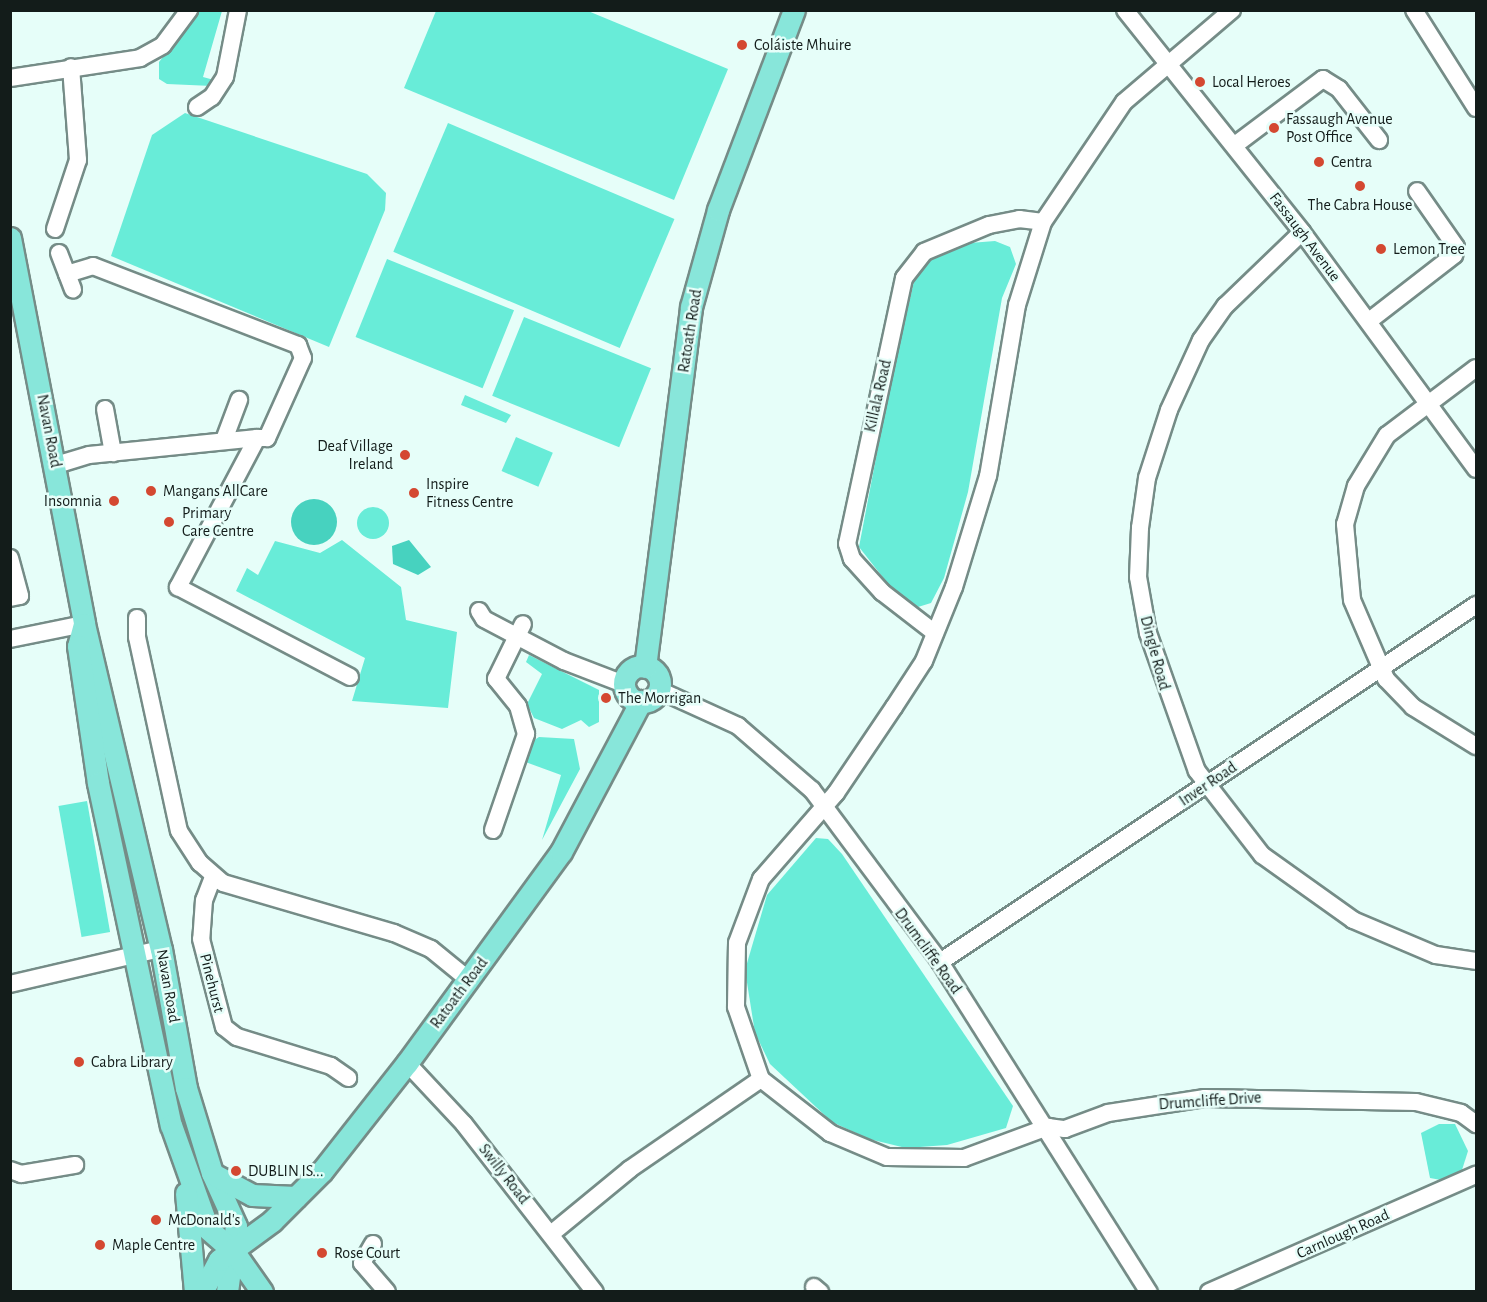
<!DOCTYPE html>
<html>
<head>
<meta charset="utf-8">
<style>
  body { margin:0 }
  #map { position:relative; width:1487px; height:1302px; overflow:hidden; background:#e6fef9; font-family:"Alegreya Sans",sans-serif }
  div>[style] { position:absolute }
  .green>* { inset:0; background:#68ecd8; transform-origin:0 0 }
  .round { border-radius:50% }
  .forest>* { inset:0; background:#47d2bf }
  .roads { filter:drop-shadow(2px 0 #758c87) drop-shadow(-2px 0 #758c87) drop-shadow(0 2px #758c87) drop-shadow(0 -2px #758c87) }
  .minor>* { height:16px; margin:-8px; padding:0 8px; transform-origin:8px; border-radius:8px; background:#fff }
  .major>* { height:21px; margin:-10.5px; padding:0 10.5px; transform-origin:10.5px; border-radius:10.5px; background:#88e6da }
  .major>.ring { margin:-10.5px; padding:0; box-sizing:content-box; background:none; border:21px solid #88e6da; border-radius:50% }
  .dots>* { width:16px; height:16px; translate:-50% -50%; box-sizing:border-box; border:3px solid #e6fef9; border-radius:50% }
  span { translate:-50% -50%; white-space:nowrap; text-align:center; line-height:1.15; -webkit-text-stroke:5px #e6fef9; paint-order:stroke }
  .poi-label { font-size:16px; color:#131c1a }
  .left { translate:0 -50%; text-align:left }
  .right { translate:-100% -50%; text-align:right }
  .street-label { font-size:16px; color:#131c1a }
  .frame { position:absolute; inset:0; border:12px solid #131c1a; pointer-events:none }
</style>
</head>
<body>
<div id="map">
  <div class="green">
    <i style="clip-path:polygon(200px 11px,222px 11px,203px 77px,214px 80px,212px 86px,167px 84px,159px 79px,159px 62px)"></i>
    <i style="clip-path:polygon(436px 11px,588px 11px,728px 69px,674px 200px,404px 88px)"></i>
    <i style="clip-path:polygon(185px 113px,367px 174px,386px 193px,385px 210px,329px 347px,111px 256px,152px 135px)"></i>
    <i style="left:448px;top:123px;width:246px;height:140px;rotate:23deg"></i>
    <i style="clip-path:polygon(995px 241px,1010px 247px,1016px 264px,1002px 298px,968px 492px,944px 578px,931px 603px,918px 607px,892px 589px,859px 547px,887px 400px,914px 281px,927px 262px,957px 244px)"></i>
    <i style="left:387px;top:259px;width:137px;height:84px;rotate:22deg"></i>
    <i style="left:524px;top:317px;width:137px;height:85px;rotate:22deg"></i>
    <i style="clip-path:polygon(465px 395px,511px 415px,506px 423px,461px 405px)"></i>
    <i style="left:516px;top:437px;width:40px;height:37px;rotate:23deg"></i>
    <i class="round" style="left:357px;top:507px;width:32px;height:32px"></i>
    <i style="clip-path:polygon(342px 540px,401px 587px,406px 620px,457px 632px,448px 708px,352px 701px,365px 658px,236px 591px,247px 568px,258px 575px,275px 541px,320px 553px)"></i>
    <i style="clip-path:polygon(529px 655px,599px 690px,599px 722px,589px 727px,581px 720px,562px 729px,534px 718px,527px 704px,542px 674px,526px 662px)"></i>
    <i style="clip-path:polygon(539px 737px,574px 739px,580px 769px,542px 840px,561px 775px,520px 760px,527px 745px)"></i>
    <i style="left:87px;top:801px;width:133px;height:29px;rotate:80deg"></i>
    <i style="clip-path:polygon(816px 838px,828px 839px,842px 854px,1013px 1106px,1006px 1128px,947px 1145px,906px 1148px,869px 1139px,832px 1122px,770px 1064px,755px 1033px,745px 970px,767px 895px)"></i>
    <i style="clip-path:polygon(1439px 1124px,1455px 1124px,1468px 1151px,1462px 1170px,1441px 1180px,1430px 1178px,1421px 1133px)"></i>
  </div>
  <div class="forest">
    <i class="round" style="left:291px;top:499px;width:46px;height:46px"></i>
    <i style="clip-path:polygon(409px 540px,431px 567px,418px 575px,393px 564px,392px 546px)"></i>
  </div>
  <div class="roads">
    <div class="minor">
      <i style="left:1125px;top:10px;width:284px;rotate:51.4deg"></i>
      <i style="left:1302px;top:232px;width:294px;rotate:53.7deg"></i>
      <i style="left:1232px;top:10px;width:142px;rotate:139.6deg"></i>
      <i style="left:1124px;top:102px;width:145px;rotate:124deg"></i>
      <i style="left:1043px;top:222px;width:87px;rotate:107.4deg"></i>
      <i style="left:1017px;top:305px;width:173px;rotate:99.6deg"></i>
      <i style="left:988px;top:476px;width:116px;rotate:107deg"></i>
      <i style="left:954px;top:587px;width:80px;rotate:112.1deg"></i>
      <i style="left:924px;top:661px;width:55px;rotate:123.1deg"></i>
      <i style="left:894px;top:707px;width:104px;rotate:124deg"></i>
      <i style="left:836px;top:793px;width:114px;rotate:131.1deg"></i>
      <i style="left:761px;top:879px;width:68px;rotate:110.6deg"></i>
      <i style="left:737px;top:943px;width:64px;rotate:90.9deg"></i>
      <i style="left:736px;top:1007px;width:76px;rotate:70.9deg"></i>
      <i style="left:761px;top:1079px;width:88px;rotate:38deg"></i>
      <i style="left:830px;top:1133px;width:62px;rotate:22.8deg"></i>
      <i style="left:887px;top:1157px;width:77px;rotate:0.7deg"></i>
      <i style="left:964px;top:1158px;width:90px;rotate:-20.3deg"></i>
      <i style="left:1048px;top:1127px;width:17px;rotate:7deg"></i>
      <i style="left:1065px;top:1129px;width:46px;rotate:-20.4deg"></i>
      <i style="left:1108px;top:1113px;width:98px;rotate:-8.8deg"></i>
      <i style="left:1205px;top:1098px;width:211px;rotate:1.1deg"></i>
      <i style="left:1416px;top:1102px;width:46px;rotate:13.7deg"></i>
      <i style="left:1461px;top:1113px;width:19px;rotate:36deg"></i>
      <i style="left:1414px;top:10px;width:116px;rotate:57.7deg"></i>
      <i style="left:10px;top:78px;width:132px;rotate:-8.7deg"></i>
      <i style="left:140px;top:58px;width:26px;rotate:-29deg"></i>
      <i style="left:163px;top:45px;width:44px;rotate:-53.4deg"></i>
      <i style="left:197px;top:107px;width:18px;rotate:-34deg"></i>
      <i style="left:212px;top:97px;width:24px;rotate:-57deg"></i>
      <i style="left:225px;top:77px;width:68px;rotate:-79deg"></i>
      <i style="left:1235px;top:145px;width:110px;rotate:-36.9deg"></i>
      <i style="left:1323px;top:79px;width:19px;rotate:32deg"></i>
      <i style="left:1339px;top:89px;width:65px;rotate:51.9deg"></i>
      <i style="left:55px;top:229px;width:73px;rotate:-71.6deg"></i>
      <i style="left:78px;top:160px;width:93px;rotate:-94.3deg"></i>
      <i style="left:1302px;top:232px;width:107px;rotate:136.1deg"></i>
      <i style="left:1225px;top:306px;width:42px;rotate:125.2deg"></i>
      <i style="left:1201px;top:340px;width:77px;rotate:114.6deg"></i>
      <i style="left:1169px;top:410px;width:71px;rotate:107.9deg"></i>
      <i style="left:1147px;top:478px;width:50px;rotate:98deg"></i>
      <i style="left:1140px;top:528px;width:49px;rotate:92.3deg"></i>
      <i style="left:1138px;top:577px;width:57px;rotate:79.9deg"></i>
      <i style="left:1148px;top:633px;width:146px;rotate:70.5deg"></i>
      <i style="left:1197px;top:771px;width:106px;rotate:52.3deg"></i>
      <i style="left:1262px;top:855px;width:112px;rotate:35.5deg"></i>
      <i style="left:1353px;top:920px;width:90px;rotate:22.9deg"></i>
      <i style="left:1436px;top:955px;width:40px;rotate:8.5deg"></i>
      <i style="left:59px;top:253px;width:39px;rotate:69deg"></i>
      <i style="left:67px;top:274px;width:27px;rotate:-17deg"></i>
      <i style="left:93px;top:266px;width:220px;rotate:21.1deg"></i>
      <i style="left:298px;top:345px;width:14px;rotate:69deg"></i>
      <i style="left:303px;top:358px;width:88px;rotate:114.2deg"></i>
      <i style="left:267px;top:438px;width:10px;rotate:180deg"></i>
      <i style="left:1369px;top:321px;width:108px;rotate:-37.8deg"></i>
      <i style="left:1454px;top:255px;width:8px;rotate:-76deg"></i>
      <i style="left:1456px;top:247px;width:68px;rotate:-124.9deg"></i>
      <i style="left:1476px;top:368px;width:111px;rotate:143deg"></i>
      <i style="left:1387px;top:435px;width:60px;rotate:121.3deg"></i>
      <i style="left:1356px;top:486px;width:40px;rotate:106deg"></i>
      <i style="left:1345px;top:524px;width:76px;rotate:84.7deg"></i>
      <i style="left:1352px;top:600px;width:86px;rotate:66.7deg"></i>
      <i style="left:1386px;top:679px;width:39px;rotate:46deg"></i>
      <i style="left:1413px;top:707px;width:74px;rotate:31.8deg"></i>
      <i style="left:105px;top:409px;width:45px;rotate:79.7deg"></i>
      <i style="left:224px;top:440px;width:43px;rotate:-69.4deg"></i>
      <i style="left:56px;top:465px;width:34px;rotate:-17deg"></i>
      <i style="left:89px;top:455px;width:169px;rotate:-5.8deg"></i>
      <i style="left:257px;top:438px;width:169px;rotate:117.9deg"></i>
      <i style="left:178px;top:587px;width:194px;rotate:27.6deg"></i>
      <i style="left:10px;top:558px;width:39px;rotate:75deg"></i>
      <i style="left:20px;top:596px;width:10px;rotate:169deg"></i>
      <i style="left:479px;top:611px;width:9px;rotate:58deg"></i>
      <i style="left:484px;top:619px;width:90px;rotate:27.7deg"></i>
      <i style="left:564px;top:661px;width:64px;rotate:21deg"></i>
      <i style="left:137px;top:618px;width:19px;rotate:90deg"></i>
      <i style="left:137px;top:637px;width:198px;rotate:77.8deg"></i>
      <i style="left:179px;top:831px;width:38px;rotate:57deg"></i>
      <i style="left:200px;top:863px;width:30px;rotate:41deg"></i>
      <i style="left:223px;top:883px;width:178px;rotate:16.3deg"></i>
      <i style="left:394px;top:933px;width:40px;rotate:23.4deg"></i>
      <i style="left:431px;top:949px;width:49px;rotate:39.2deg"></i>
      <i style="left:935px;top:633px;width:67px;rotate:-142.3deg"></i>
      <i style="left:882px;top:592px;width:45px;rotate:-132.3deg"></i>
      <i style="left:852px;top:559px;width:16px;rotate:-108deg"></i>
      <i style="left:847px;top:544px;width:272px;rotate:-77.9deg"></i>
      <i style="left:904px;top:278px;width:33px;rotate:-52deg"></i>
      <i style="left:924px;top:252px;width:70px;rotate:-22.6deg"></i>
      <i style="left:989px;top:225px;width:31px;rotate:-11deg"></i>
      <i style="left:1019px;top:219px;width:24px;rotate:7deg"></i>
      <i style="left:10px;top:639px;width:76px;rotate:-11.5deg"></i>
      <i style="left:659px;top:690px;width:87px;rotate:24.5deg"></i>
      <i style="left:738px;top:726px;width:98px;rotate:40.9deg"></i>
      <i style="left:812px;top:790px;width:214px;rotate:53.3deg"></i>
      <i style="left:940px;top:962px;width:391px;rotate:57.7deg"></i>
      <i style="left:493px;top:830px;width:102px;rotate:-71deg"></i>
      <i style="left:526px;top:734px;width:29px;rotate:-106deg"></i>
      <i style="left:518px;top:706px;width:35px;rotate:-129deg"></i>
      <i style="left:496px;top:679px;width:61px;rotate:-63.9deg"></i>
      <i style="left:213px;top:877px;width:25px;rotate:111deg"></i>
      <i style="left:204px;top:900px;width:39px;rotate:94deg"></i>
      <i style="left:201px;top:939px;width:91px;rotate:75.4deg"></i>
      <i style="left:224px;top:1027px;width:16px;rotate:38deg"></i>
      <i style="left:237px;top:1037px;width:98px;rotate:17.1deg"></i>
      <i style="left:331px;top:1066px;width:21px;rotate:35deg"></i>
      <i style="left:940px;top:962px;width:644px;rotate:-33.67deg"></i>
      <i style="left:10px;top:984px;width:155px;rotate:-13.1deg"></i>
      <i style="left:407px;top:1063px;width:83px;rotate:46.9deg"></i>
      <i style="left:464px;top:1124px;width:213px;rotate:52.1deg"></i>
      <i style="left:10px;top:1170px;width:12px;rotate:20deg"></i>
      <i style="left:21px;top:1174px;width:55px;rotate:-9.5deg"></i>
      <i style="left:551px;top:1234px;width:102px;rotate:-39.4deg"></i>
      <i style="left:630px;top:1169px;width:159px;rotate:-34.5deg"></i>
      <i style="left:373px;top:1244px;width:22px;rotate:120deg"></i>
      <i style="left:362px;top:1263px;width:38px;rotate:49deg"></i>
      <i style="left:814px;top:1287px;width:8px;rotate:40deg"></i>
      <i style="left:1209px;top:1292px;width:292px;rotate:-23.7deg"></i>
    </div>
    <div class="major">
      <i style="left:10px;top:238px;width:393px;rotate:79.1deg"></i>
      <i style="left:84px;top:624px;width:334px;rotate:76.7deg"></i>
      <i style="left:161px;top:949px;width:141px;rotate:79.8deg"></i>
      <i style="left:186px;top:1088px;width:89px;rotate:73deg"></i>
      <i style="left:212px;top:1173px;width:58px;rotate:65.6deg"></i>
      <i style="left:236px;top:1226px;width:67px;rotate:97.8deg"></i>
      <i style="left:84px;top:624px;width:23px;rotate:105deg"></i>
      <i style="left:78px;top:646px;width:138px;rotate:81.7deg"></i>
      <i style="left:98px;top:783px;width:350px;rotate:78deg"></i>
      <i style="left:171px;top:1125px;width:110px;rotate:70.4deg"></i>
      <i style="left:208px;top:1229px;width:35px;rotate:41deg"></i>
      <i style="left:234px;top:1252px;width:49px;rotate:55deg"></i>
      <i class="ring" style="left:624px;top:666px;width:15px;height:15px"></i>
      <i style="left:645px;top:667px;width:363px;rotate:-82.7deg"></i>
      <i style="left:691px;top:307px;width:101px;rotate:-74.4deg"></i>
      <i style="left:718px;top:210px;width:214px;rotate:-69.2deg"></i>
      <i style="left:213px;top:1174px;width:44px;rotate:28.3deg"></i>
      <i style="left:252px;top:1195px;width:44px;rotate:2.6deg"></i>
      <i style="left:186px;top:1193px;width:99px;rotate:84.8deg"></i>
      <i style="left:202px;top:1292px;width:36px;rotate:-62deg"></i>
      <i style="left:219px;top:1260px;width:66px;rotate:-36.3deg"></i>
      <i style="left:272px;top:1221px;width:71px;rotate:-45deg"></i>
      <i style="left:322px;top:1171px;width:137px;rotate:-51.8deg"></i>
      <i style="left:407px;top:1063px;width:261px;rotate:-53.9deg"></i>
      <i style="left:561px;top:852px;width:171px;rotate:-62.1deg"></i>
    </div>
  </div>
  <div class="dots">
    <i style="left:742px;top:45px;background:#d44831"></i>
    <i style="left:1200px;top:82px;background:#d44831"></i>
    <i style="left:1274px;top:128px;background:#d44831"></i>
    <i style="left:1319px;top:162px;background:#d44831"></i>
    <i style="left:1360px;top:186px;background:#d44831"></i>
    <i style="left:1381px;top:249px;background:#d44831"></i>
    <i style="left:405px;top:455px;background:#d44831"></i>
    <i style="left:151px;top:491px;background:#d44831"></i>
    <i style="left:414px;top:493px;background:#d44831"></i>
    <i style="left:114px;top:501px;background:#d44831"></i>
    <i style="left:169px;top:522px;background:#d44831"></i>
    <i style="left:606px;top:698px;background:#d44831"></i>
    <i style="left:79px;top:1062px;background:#d44831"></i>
    <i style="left:236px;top:1171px;background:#d44831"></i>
    <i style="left:156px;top:1220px;background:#d44831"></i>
    <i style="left:100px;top:1245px;background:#d44831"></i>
    <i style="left:322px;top:1253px;background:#d44831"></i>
  </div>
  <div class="poi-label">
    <span class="left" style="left:754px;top:45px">Coláiste Mhuire</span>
    <span class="left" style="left:1212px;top:82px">Local Heroes</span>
    <span class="left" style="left:1286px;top:128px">Fassaugh Avenue<br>Post Office</span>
    <span class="left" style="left:1331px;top:162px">Centra</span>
    <span style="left:1360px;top:205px">The Cabra House</span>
    <span class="left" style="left:1393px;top:249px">Lemon Tree</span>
    <span class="right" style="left:393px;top:455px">Deaf Village<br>Ireland</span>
    <span class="left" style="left:426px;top:493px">Inspire<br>Fitness Centre</span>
    <span class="left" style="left:163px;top:491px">Mangans AllCare</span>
    <span class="right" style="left:102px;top:501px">Insomnia</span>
    <span class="left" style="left:182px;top:522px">Primary<br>Care Centre</span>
    <span class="left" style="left:618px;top:698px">The Morrigan</span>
    <span class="left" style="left:91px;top:1062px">Cabra Library</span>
    <span class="left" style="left:248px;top:1171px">DUBLIN IS...</span>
    <span class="left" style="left:168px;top:1220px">McDonald's</span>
    <span class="left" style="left:112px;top:1245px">Maple Centre</span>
    <span class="left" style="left:334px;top:1253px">Rose Court</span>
  </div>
  <div class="street-label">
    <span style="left:1305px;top:237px;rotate:53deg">Fassaugh Avenue</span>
    <span style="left:690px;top:331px;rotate:-81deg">Ratoath Road</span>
    <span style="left:878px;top:396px;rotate:-77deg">Killala Road</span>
    <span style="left:49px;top:431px;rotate:79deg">Navan Road</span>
    <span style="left:1155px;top:653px;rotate:75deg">Dingle Road</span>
    <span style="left:1208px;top:784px;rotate:-34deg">Inver Road</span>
    <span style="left:928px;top:951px;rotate:54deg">Drumcliffe Road</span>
    <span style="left:212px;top:983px;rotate:76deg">Pinehurst</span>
    <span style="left:168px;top:986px;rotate:80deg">Navan Road</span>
    <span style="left:459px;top:993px;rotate:-53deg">Ratoath Road</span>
    <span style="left:1210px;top:1101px;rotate:-4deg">Drumcliffe Drive</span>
    <span style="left:504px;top:1174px;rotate:52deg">Swilly Road</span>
    <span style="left:1343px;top:1234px;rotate:-24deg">Carnlough Road</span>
  </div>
  <div class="frame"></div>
</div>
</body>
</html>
